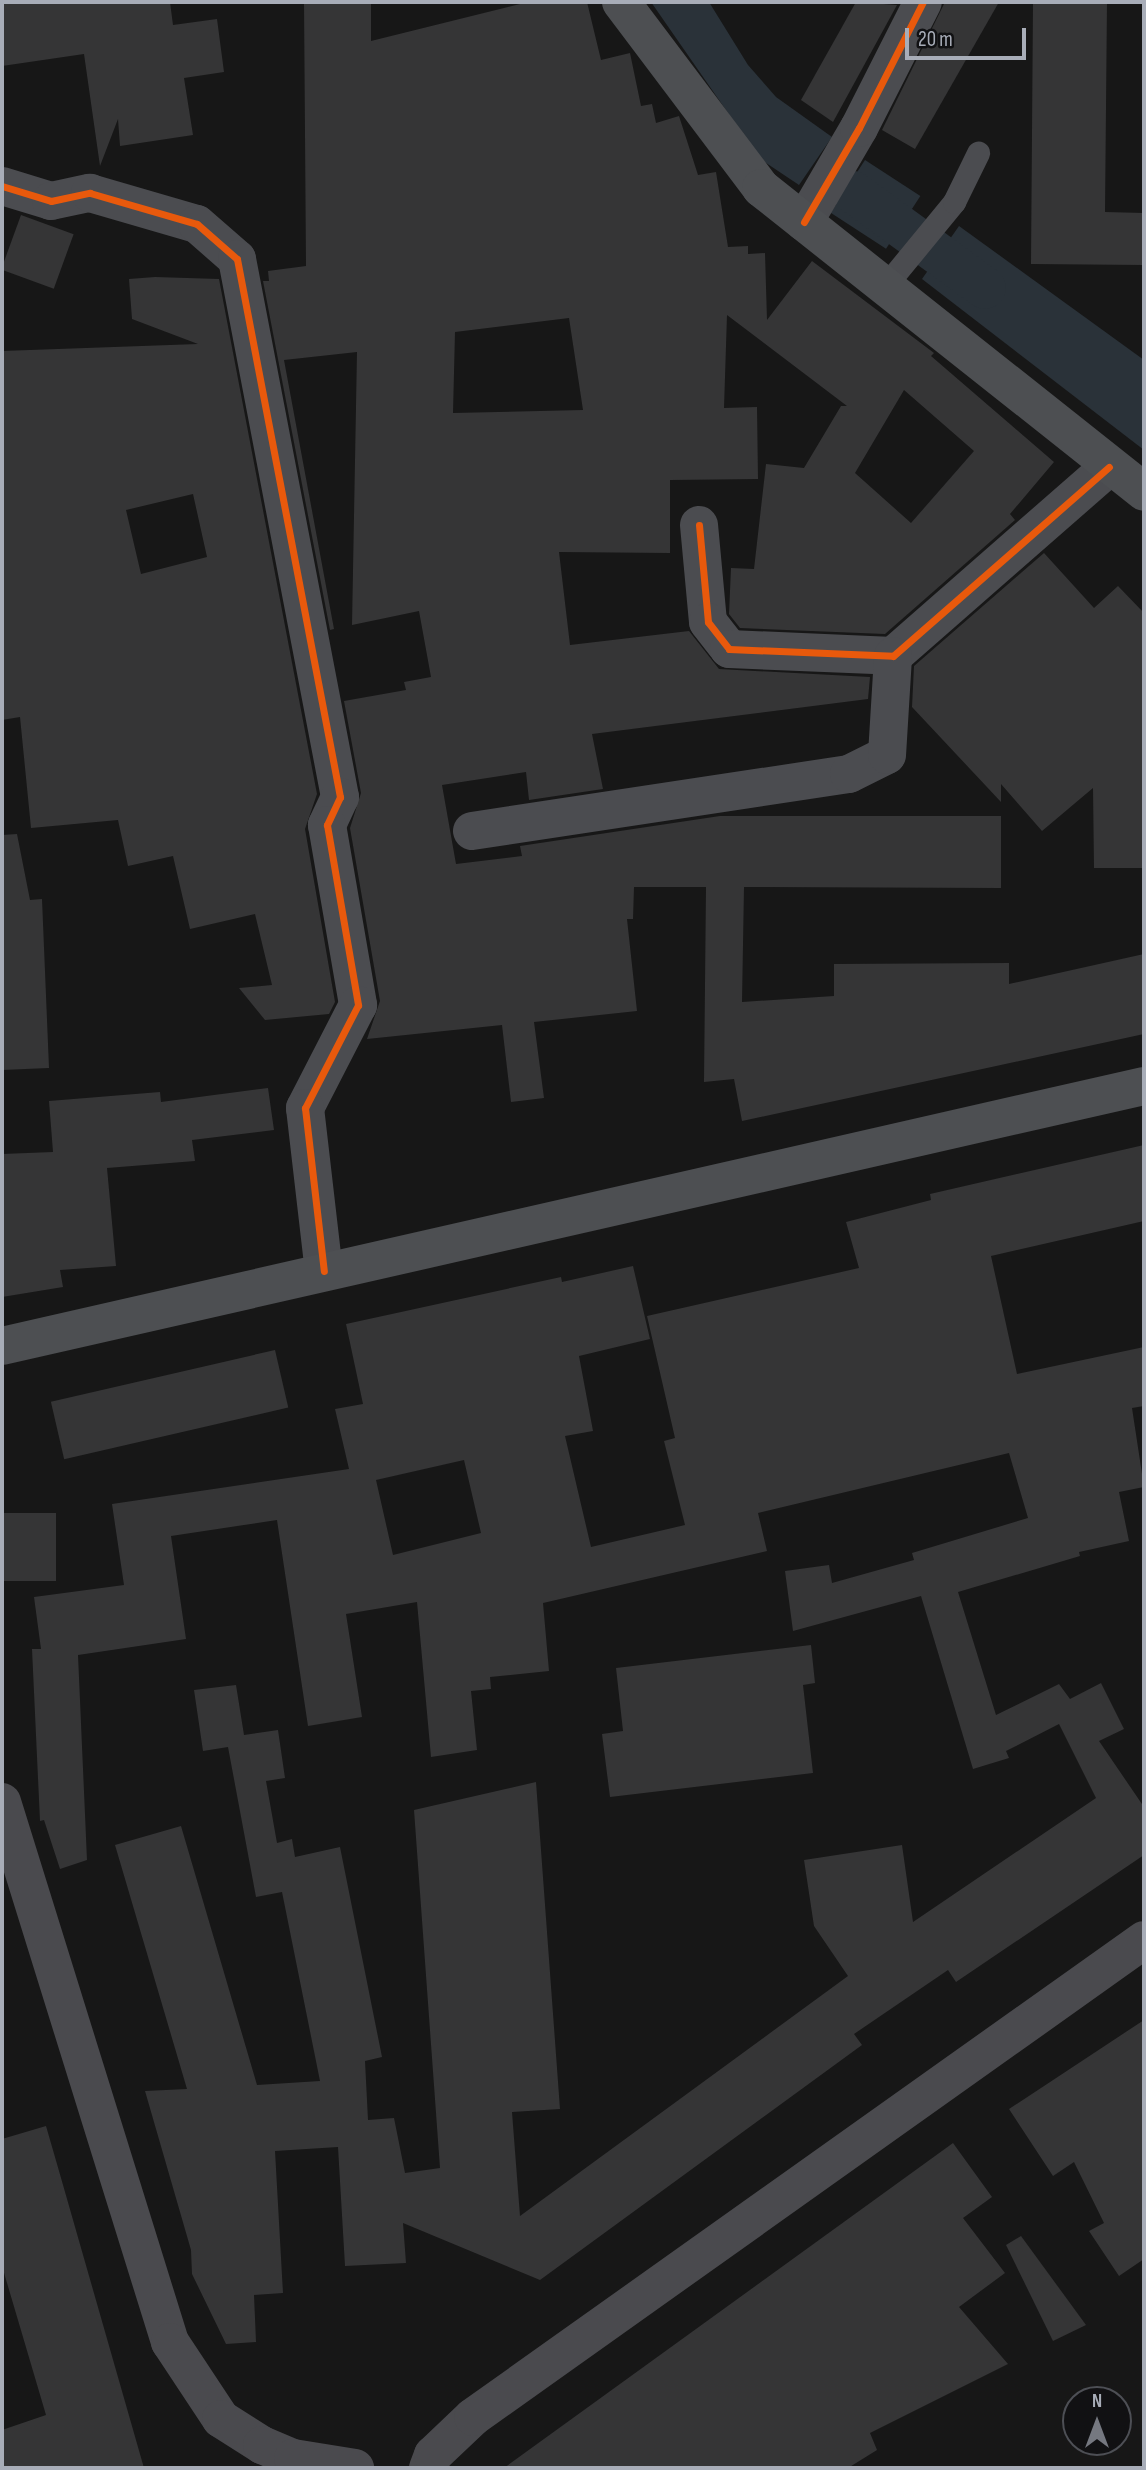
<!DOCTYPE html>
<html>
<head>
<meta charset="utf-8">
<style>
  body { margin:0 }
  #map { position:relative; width:1146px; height:2470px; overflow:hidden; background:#171717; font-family:"Sofia Sans Condensed",sans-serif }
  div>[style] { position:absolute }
  .water>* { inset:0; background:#2a3239; transform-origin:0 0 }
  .canal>* { height:42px; margin:-21px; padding:0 21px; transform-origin:21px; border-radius:21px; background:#2a3239 }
  .building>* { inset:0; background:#353536; transform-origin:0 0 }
  .lane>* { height:23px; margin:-11.5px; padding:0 11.5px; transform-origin:11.5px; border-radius:11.5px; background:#4b4c50 }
  .street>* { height:38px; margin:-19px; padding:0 19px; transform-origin:19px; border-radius:19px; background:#4b4c50 }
  .secondary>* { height:38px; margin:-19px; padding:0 19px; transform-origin:19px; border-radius:19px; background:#4a4a4e }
  .primary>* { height:38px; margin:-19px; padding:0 19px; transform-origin:19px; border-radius:19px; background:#4d4f52 }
  .cycleway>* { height:7px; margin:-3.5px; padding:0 3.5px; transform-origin:3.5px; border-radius:3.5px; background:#e8590c }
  span { translate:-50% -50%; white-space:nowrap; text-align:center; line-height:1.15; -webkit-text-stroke:5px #111113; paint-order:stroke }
  .frame { position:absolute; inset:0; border:4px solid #a8adb8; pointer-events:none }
  .north { position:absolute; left:1062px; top:2386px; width:70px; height:70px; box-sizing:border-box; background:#111113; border:2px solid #4d4f55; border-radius:50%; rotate:0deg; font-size:19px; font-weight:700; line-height:28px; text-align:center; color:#a8adb8 }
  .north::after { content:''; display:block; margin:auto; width:24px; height:32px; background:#757880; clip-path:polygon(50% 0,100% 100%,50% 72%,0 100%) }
  .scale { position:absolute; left:905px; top:28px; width:121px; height:32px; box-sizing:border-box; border:4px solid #a8adb8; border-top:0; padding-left:9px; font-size:21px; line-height:24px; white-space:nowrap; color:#a8adb8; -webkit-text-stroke:5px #111113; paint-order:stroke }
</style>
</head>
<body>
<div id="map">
  <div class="water">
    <i style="clip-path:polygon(651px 2px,709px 2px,748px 65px,776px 97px,832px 137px,799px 185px,760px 159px)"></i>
    <i style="left:865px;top:160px;width:66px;height:63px;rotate:33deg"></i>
    <i style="clip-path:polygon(959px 226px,1144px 360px,1144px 450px,922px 279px)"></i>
  </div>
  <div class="canal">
    <i style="left:853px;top:192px;width:163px;rotate:36deg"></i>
  </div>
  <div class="building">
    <i style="clip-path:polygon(2px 2px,170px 2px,173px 25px,217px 19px,224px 72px,184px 78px,193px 135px,120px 146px,118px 119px,100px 166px,84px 54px,2px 66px)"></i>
    <i style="clip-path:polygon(evenodd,304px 2px,371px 2px,371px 41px,528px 2px,587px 2px,601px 60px,630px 53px,641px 106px,652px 104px,656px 123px,679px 116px,698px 175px,716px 172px,728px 247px,748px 246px,748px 254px,765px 253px,767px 320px,812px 261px,934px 353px,931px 356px,1054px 462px,1010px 514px,1015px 520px,885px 634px,740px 628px,729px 614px,731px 568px,754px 569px,766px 464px,804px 468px,841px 406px,847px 406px,727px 315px,724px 408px,757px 407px,758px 479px,670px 480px,670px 553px,559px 552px,570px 645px,689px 631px,719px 669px,870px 677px,868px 699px,592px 734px,603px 789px,529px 800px,526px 772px,442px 785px,456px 864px,522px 856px,520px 846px,720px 816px,1001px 816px,1001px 888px,744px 887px,742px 1002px,834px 996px,834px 964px,1009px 963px,1009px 984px,1144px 954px,1144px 1034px,742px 1121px,734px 1079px,704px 1082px,706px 887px,634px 887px,633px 919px,627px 919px,637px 1011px,534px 1022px,544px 1098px,511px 1102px,502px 1025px,367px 1039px,380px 1001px,350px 828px,361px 793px,344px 701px,406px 690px,404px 682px,431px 677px,419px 611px,352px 625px,357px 352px,284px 360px,334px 629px,330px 630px,263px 281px,269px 281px,268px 271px,306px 266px,304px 2px,569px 318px,583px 410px,453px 413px,455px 332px,569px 318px,304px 2px,904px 390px,974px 451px,911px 523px,855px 473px,904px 390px)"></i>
    <i style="clip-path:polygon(856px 2px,897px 5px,833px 122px,801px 100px)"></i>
    <i style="clip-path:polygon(945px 2px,999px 2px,915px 149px,882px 130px)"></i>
    <i style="clip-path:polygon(1033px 2px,1107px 2px,1105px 212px,1144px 213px,1144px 265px,1031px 264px)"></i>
    <i style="left:21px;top:215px;width:56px;height:58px;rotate:20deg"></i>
    <i style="clip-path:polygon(evenodd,155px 277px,219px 279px,317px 794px,305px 829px,335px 1002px,329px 1014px,265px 1020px,239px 988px,272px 985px,255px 914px,190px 929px,173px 856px,128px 866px,118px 820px,31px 828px,20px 717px,2px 720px,2px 351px,198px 344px,132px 319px,129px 279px,155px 277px,193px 494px,207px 557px,141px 574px,126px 510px,193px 494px)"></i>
    <i style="clip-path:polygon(1044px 553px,1094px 608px,1118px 586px,1144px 613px,1144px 868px,1094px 868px,1093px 788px,1042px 831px,1001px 784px,1001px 802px,912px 707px,914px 666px)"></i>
    <i style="clip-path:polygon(17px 834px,30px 900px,42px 899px,49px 1068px,2px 1070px,2px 835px)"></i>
    <i style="clip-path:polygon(268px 1088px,274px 1130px,192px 1140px,195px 1161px,107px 1168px,116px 1266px,60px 1270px,63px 1287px,2px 1297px,2px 1154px,53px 1152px,49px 1101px,160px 1092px,161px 1102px)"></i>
    <i style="clip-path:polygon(evenodd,1144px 1145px,1144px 1221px,991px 1256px,1017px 1374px,1144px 1347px,1144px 1406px,1132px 1408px,1144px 1487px,1119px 1492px,1129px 1541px,1079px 1552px,1080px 1556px,958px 1592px,996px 1715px,1059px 1684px,1070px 1699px,1101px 1683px,1124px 1729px,1099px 1741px,1144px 1807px,1144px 1855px,956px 1982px,948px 1970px,854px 2034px,862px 2045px,540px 2280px,403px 2223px,406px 2263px,345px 2266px,338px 2147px,275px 2151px,283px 2293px,254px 2295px,256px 2342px,226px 2344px,192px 2274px,191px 2250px,145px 2091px,187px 2089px,115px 1845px,181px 1826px,257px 2085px,320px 2081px,282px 1892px,256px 1897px,228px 1747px,203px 1751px,194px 1690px,236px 1685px,244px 1735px,278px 1730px,285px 1778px,266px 1781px,277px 1843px,292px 1839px,295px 1857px,340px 1847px,382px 2057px,365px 2061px,368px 2120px,394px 2118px,405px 2173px,440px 2168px,414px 1810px,536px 1782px,560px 2109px,512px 2112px,520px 2216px,848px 1976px,814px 1926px,804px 1860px,902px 1845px,913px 1922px,1096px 1798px,1059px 1724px,1006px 1751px,1009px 1758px,973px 1769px,921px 1596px,793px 1631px,785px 1571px,829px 1565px,832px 1583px,914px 1560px,912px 1553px,1028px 1518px,1009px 1453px,758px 1513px,767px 1551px,543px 1603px,549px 1671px,490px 1677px,491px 1689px,471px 1691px,477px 1750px,431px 1757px,417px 1602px,346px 1614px,362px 1717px,308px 1726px,277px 1520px,171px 1536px,186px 1639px,78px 1655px,87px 1860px,60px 1869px,44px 1820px,40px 1821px,32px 1649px,41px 1649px,34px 1597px,124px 1585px,112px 1504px,349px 1469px,335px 1409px,363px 1404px,346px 1324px,561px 1277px,562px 1282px,633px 1266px,650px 1339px,579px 1356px,593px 1431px,565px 1436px,591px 1547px,685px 1525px,664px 1441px,675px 1438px,647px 1316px,859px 1268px,846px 1222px,931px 1200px,930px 1194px,1144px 1145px,464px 1460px,481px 1533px,393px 1555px,376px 1480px,464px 1460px)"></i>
    <i style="left:275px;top:1350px;width:59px;height:230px;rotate:77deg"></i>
    <i style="left:56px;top:1513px;width:68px;height:55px;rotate:90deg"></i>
    <i style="clip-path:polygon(811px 1645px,815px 1683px,803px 1685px,813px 1773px,610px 1797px,602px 1734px,623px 1731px,616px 1668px)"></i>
    <i style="clip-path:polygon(1144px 2020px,1144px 2259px,1119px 2276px,1089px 2231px,1104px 2223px,1074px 2162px,1053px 2176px,1009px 2109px)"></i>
    <i style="clip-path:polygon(46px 2126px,57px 2164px,144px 2468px,2px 2468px,2px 2430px,46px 2415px,2px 2266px,2px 2139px)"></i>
    <i style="clip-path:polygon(953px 2143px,992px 2197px,963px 2218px,1005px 2273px,959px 2307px,1008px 2364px,870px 2433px,877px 2450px,848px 2468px,504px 2468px)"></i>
    <i style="clip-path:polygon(1021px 2236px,1086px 2325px,1053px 2341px,1006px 2245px)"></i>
  </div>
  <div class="lane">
    <i style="left:885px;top:286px;width:109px;rotate:-50.6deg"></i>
    <i style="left:954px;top:202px;width:55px;rotate:-63.9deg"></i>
  </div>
  <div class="street">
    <i style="left:2px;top:186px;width:51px;rotate:17deg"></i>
    <i style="left:51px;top:201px;width:40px;rotate:-12deg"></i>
    <i style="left:90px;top:193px;width:111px;rotate:16.2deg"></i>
    <i style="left:197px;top:224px;width:53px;rotate:41.2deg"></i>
    <i style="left:237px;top:259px;width:548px;rotate:79.16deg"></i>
    <i style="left:340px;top:797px;width:31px;rotate:115deg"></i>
    <i style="left:327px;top:825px;width:183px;rotate:80.2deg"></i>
    <i style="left:358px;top:1005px;width:116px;rotate:117.2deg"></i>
    <i style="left:305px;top:1108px;width:164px;rotate:83.4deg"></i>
    <i style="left:804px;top:222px;width:109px;rotate:-59.7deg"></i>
    <i style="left:859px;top:128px;width:141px;rotate:-63.1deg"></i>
    <i style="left:699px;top:525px;width:97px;rotate:84.7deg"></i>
    <i style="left:708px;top:622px;width:34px;rotate:52deg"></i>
    <i style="left:729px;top:649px;width:164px;rotate:2.4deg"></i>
    <i style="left:893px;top:656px;width:287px;rotate:-41.2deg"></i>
    <i style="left:472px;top:831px;width:381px;rotate:-8.6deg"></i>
    <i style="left:849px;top:774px;width:42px;rotate:-26.6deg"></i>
    <i style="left:887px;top:755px;width:99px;rotate:-86.5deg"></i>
  </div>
  <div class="secondary">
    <i style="left:2px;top:1802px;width:566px;rotate:72.72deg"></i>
    <i style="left:170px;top:2342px;width:92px;rotate:56.5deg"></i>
    <i style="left:221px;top:2419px;width:49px;rotate:32.4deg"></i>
    <i style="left:262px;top:2445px;width:34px;rotate:23deg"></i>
    <i style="left:293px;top:2458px;width:63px;rotate:9.2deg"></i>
    <i style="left:428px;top:2468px;width:14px;rotate:-69deg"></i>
    <i style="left:433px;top:2455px;width:55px;rotate:-43.5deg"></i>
    <i style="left:473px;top:2417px;width:823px;rotate:-35.41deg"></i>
  </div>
  <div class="primary">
    <i style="left:621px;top:2px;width:233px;rotate:53deg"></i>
    <i style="left:761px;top:188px;width:489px;rotate:38.4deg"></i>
    <i style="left:2px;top:1346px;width:1171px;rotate:-12.83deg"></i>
  </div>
  <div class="cycleway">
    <i style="left:2px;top:186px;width:51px;rotate:17deg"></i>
    <i style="left:51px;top:201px;width:40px;rotate:-12deg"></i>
    <i style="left:90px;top:193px;width:111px;rotate:16.2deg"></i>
    <i style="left:197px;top:224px;width:53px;rotate:41.2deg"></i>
    <i style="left:237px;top:259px;width:548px;rotate:79.16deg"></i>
    <i style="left:340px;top:797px;width:31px;rotate:115deg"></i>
    <i style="left:327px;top:825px;width:183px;rotate:80.2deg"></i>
    <i style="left:358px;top:1005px;width:116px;rotate:117.2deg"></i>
    <i style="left:305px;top:1108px;width:164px;rotate:83.4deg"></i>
    <i style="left:804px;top:222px;width:109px;rotate:-59.7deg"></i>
    <i style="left:859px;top:128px;width:141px;rotate:-63.1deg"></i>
    <i style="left:699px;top:525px;width:97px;rotate:84.7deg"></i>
    <i style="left:708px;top:622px;width:34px;rotate:52deg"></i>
    <i style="left:729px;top:649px;width:164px;rotate:2.4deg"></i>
    <i style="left:893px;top:656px;width:287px;rotate:-41.2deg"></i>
  </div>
  <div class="frame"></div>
  <div class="north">N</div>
  <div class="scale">20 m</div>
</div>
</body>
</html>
